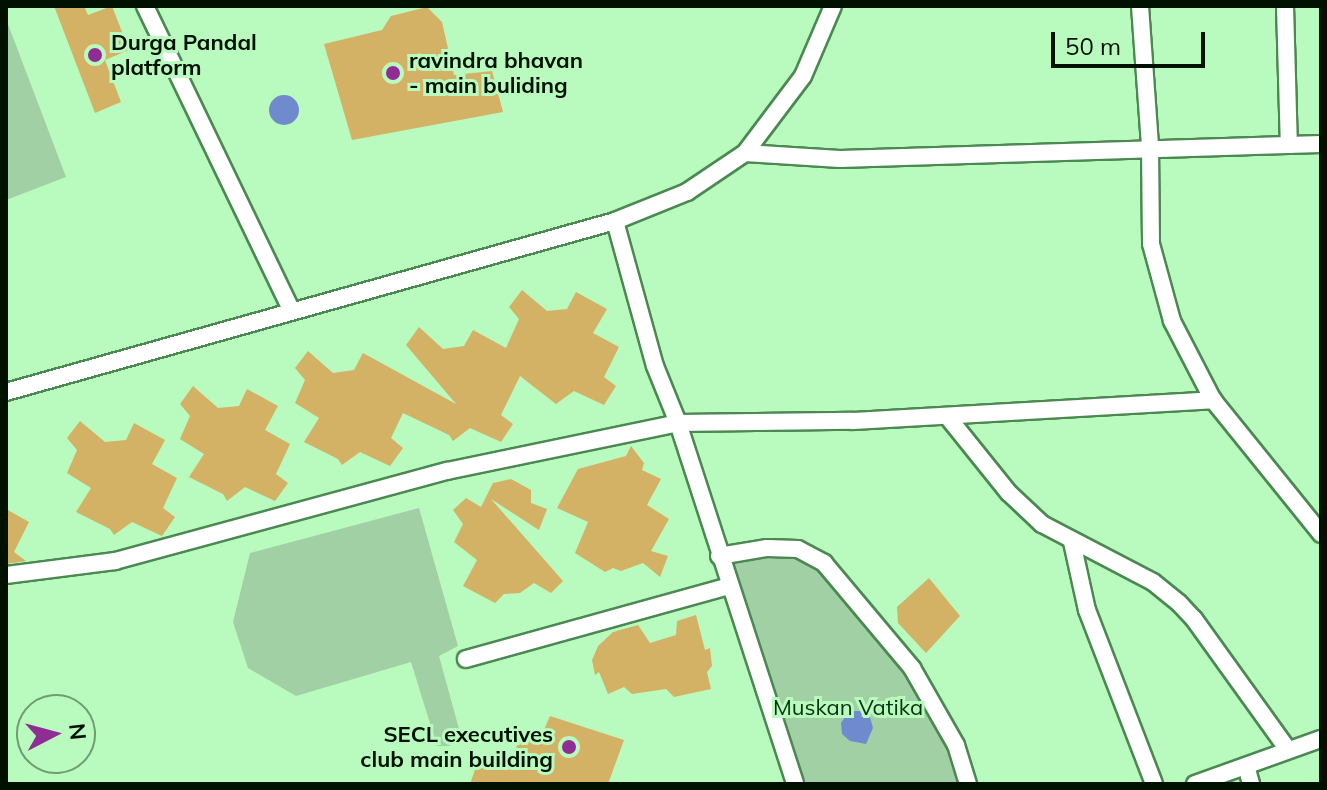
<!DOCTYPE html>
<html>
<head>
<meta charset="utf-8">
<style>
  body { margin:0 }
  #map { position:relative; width:1327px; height:790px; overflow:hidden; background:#b9fabe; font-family:Mulish,sans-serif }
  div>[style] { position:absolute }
  .green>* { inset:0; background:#a0d0a3 }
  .water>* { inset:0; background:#708bcd }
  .round { border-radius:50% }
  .building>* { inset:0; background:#d3b265 }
  .roads { filter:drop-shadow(2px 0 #4b8852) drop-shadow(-2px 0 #4b8852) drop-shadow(0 2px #4b8852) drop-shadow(0 -2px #4b8852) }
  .minor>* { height:16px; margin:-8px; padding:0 8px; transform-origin:8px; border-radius:8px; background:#fff }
  .dots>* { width:22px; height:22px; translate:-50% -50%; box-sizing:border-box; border:4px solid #b9fabe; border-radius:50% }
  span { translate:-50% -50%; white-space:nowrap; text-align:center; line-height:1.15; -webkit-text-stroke:6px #b9fabe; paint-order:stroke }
  .poi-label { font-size:22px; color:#001101; font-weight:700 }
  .left { translate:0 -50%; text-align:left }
  .right { translate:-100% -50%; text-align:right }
  .park-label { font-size:22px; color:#04330e }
  .frame { position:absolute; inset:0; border:8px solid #001101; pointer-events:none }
  .north { position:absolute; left:16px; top:694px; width:80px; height:80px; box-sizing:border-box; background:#b9fabe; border:2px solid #6f9d72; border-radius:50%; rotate:84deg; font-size:22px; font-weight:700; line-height:32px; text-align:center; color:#001101 }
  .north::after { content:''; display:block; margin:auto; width:28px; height:36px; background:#902d94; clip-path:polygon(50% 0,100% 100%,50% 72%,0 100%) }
  .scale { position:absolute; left:1051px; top:32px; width:154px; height:36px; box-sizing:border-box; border:4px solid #001101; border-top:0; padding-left:10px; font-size:24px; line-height:28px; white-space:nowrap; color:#001101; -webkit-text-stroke:6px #b9fabe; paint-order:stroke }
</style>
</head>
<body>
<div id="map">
  <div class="green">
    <i style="clip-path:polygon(6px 19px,66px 177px,6px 200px)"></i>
    <i style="clip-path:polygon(419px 508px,458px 646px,439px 656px,459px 729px,450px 746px,437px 746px,411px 662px,296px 696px,248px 668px,233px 622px,250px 553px)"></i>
    <i style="clip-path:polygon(767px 548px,824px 563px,912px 668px,967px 784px,795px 784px,719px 556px)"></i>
  </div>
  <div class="water">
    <i class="round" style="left:269px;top:95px;width:30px;height:30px"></i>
    <i style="clip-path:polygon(849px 711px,862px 711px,870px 717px,873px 728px,866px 744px,850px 741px,842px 734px,841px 723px)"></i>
  </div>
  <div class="building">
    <i style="clip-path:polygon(54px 6px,84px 6px,88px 15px,112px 6px,129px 50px,105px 60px,121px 102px,95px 113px)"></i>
    <i style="clip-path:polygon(427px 7px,442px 22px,454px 75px,492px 71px,503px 112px,352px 140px,324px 44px,382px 30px,391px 16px)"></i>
    <i style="clip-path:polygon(522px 290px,547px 311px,567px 309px,576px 292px,607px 309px,593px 333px,619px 347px,604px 377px,616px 386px,604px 405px,574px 391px,556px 404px,520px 376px,501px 415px,513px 424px,501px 442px,470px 428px,453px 441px,449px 435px,403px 413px,391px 438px,403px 448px,390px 466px,360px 452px,342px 465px,338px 459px,304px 442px,319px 418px,295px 403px,305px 380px,295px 368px,308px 351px,333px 373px,354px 370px,363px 353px,456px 404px,406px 345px,419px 327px,443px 349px,464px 346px,473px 330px,506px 348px,519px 319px,509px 307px)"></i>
    <i style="clip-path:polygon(193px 386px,218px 408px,239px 406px,247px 389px,278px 406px,265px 430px,290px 444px,276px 474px,288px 483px,275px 501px,245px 487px,227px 501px,223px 494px,189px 477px,204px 454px,180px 439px,190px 416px,180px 404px)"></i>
    <i style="clip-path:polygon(80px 421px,105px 442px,126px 440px,134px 423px,165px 440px,152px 464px,177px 478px,163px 508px,175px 517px,162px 536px,132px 522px,114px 535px,110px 529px,76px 512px,91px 488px,67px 473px,77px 450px,67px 438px)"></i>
    <i style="clip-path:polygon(631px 446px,644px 463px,642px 470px,661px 479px,647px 505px,669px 519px,651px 551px,668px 556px,660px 577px,643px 563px,621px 571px,613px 568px,605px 572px,575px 553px,588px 522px,557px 508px,578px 469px,626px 456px)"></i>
    <i style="clip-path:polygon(511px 479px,531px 490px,531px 503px,547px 509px,539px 530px,491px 499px,563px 581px,551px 593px,534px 583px,520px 593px,504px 594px,495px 603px,463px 586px,477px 560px,454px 542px,463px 524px,453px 510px,466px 498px,481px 507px,493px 483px)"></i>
    <i style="clip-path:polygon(6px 509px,29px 522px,14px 552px,26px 561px,6px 564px)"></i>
    <i style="clip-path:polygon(929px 578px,960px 616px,926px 653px,898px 623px,897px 607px)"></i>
    <i style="clip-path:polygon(696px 615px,705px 650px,710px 648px,712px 666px,707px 672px,711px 689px,674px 697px,666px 689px,632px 694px,624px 687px,608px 694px,599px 672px,595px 675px,592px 660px,598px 646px,613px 632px,638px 625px,650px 643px,676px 635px,677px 621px)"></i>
    <i style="clip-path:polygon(550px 716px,624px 740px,608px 784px,470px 784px,479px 758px,495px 764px,497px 754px,511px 760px,522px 734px,540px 739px)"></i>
  </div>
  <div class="roads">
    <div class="minor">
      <i style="left:145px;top:6px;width:336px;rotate:64.3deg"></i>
      <i style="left:1140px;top:6px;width:141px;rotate:85.9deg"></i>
      <i style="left:1150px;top:147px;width:97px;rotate:89.4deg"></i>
      <i style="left:1151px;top:244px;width:80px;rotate:74.7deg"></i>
      <i style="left:1172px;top:321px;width:89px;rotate:62.6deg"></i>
      <i style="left:1213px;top:400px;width:172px;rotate:51.1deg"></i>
      <i style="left:1285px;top:6px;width:139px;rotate:88.4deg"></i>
      <i style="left:745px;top:153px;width:95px;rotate:3.6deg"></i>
      <i style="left:840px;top:159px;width:481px;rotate:-1.8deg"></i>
      <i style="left:615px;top:221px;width:150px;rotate:74.6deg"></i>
      <i style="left:655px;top:366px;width:61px;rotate:68deg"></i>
      <i style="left:678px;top:423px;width:379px;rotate:72deg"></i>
      <i style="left:6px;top:392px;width:633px;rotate:-15.68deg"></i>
      <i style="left:615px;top:221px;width:78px;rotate:-21.9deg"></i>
      <i style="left:687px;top:192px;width:70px;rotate:-33.9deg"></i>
      <i style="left:745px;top:153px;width:96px;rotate:-53deg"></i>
      <i style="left:803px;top:76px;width:76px;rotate:-66.8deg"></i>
      <i style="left:947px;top:416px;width:99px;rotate:51.2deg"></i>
      <i style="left:1009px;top:493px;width:45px;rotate:43.2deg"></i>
      <i style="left:1042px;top:524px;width:125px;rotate:27.6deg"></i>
      <i style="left:1153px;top:582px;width:33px;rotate:39deg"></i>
      <i style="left:1179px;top:603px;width:22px;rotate:47deg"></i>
      <i style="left:1194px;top:619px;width:161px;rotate:54.3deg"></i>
      <i style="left:1072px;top:542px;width:70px;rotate:77.6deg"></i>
      <i style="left:1087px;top:610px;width:186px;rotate:68.9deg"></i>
      <i style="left:719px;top:556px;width:49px;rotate:-9.5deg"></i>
      <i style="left:767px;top:548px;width:31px;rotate:2deg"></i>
      <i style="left:798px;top:549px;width:30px;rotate:28deg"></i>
      <i style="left:824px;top:563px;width:137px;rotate:50deg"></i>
      <i style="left:912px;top:668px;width:89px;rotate:60.3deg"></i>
      <i style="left:956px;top:745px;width:41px;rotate:72.9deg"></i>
      <i style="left:6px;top:575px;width:110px;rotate:-7.3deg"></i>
      <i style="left:115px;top:561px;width:344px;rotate:-15.2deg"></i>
      <i style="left:447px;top:471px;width:236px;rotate:-11.7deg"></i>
      <i style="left:678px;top:423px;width:175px;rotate:-0.7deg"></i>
      <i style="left:853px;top:421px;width:361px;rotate:-3.3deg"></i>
      <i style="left:466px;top:659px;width:274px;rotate:-15.5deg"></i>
      <i style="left:1246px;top:766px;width:19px;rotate:74deg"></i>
      <i style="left:1195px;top:784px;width:134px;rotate:-19.7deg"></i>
    </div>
  </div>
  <div class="dots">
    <i style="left:95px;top:55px;background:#902d94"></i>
    <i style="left:393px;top:73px;background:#902d94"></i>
    <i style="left:569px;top:747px;background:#902d94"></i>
  </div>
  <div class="poi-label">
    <span class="left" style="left:111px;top:55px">Durga Pandal<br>platform</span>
    <span class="left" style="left:409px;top:73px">ravindra bhavan<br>- main buliding</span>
    <span class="right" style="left:553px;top:747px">SECL executives<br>club main building</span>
  </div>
  <div class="park-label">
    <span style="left:848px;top:708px">Muskan Vatika</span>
  </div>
  <div class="frame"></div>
  <div class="north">N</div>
  <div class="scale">50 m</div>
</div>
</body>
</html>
